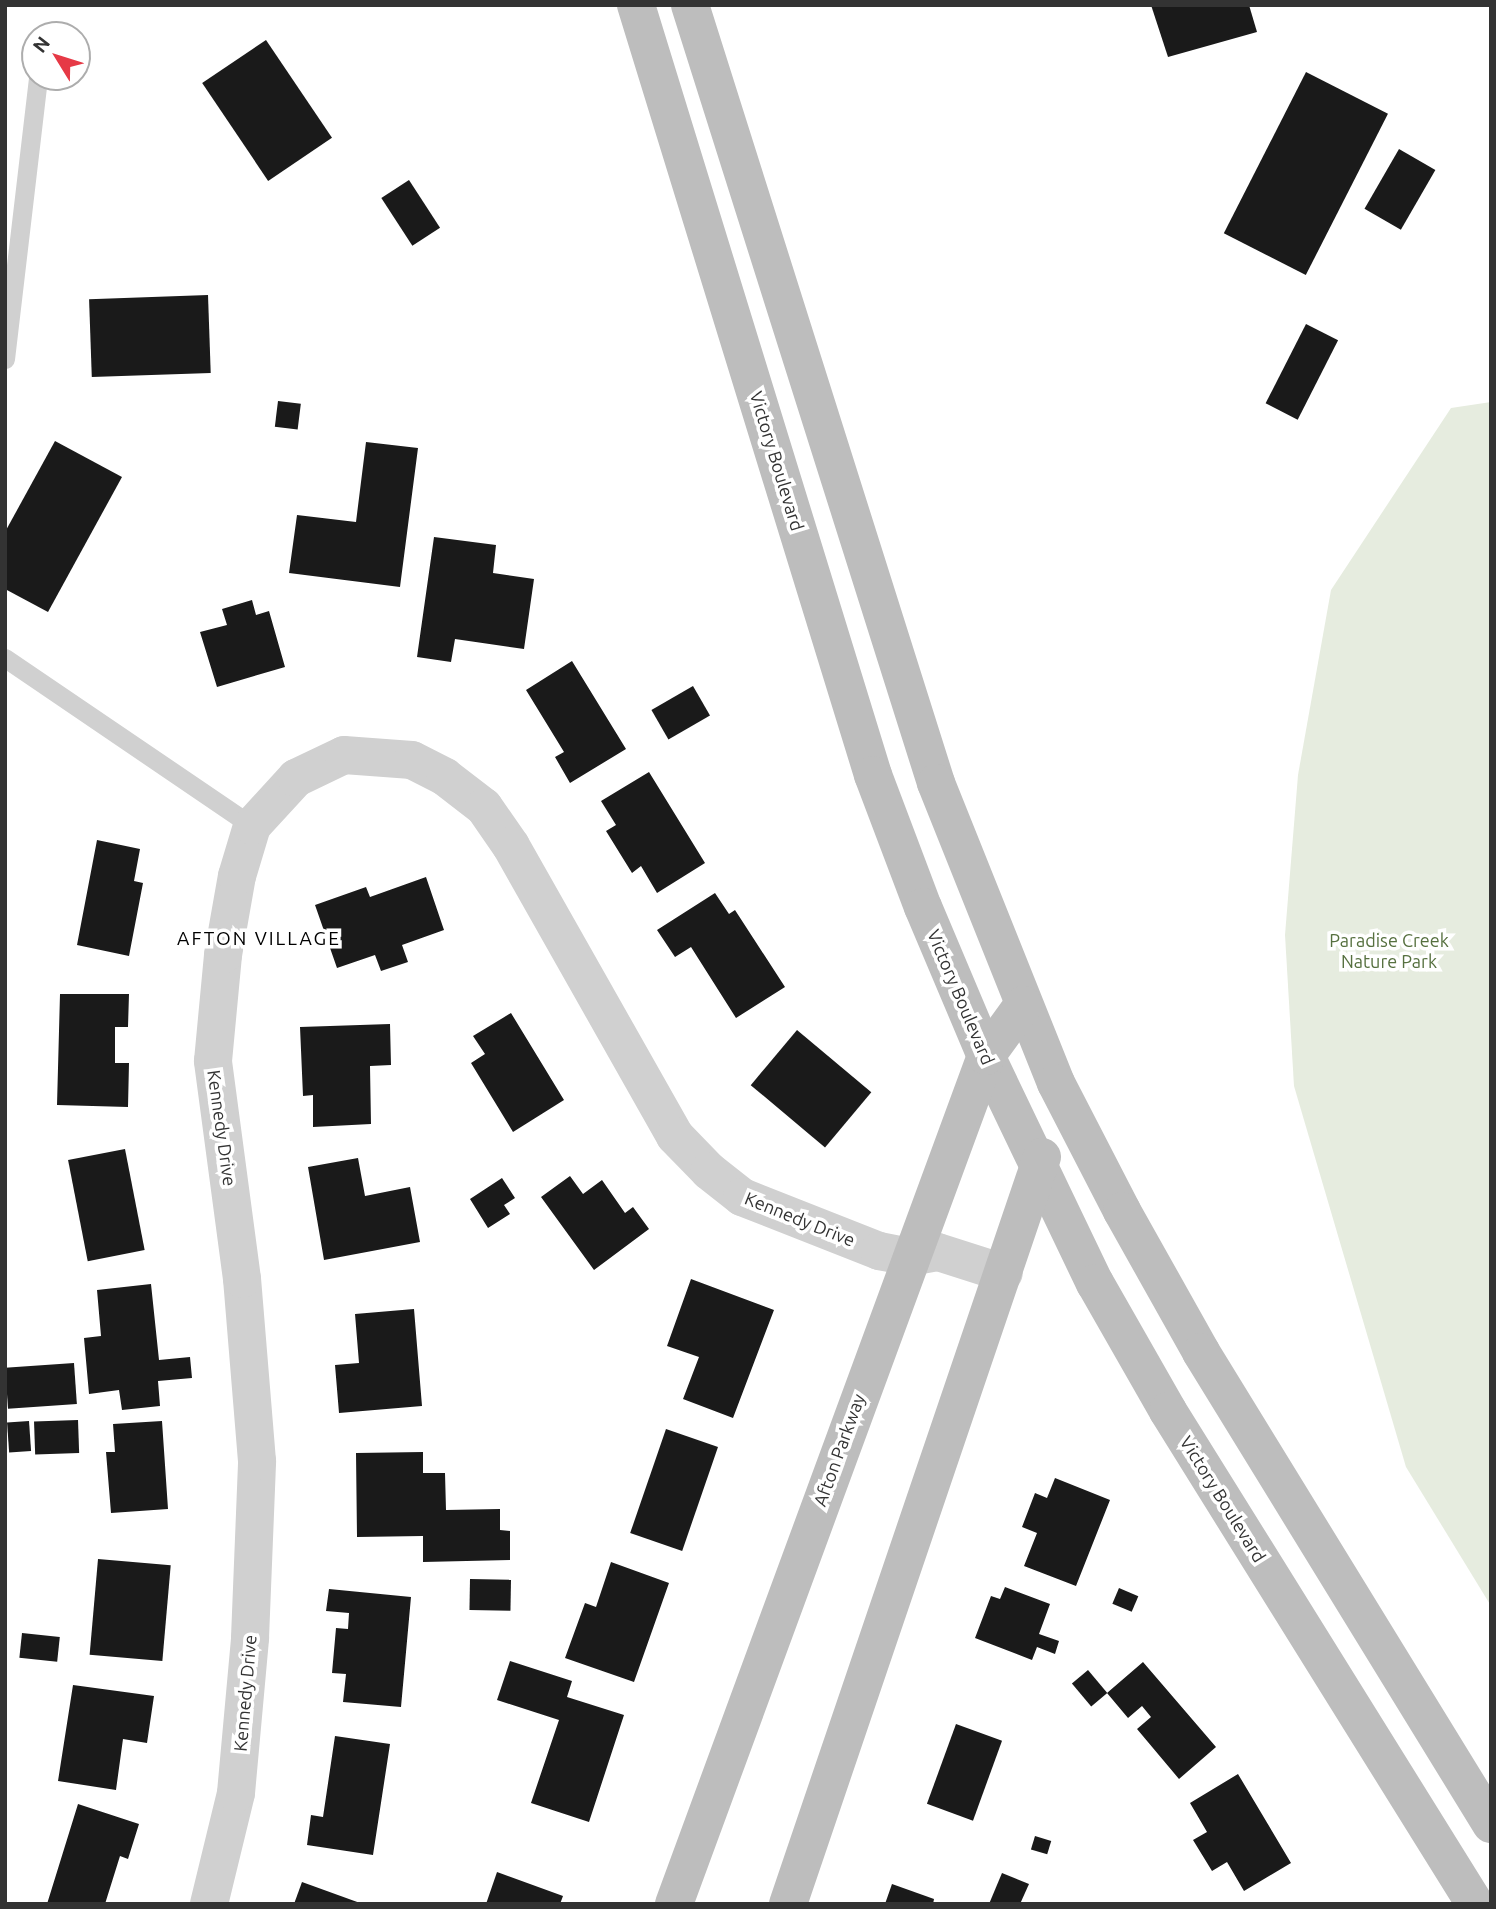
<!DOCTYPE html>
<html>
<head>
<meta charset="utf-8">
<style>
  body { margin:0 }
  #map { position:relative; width:1496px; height:1909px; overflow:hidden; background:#fff; font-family:Ubuntu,sans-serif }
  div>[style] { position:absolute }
  .green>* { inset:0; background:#e6ecdf }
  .building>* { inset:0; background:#1a1a1a; transform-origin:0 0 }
  .lane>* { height:19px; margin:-9.5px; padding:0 9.5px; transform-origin:9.5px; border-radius:9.5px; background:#d0d0d0 }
  .street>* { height:38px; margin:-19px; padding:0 19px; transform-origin:19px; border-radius:19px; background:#d0d0d0 }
  .secondary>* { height:38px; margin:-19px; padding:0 19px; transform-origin:19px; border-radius:19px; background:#bdbdbd }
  span { translate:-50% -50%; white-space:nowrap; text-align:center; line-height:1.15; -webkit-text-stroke:7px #fff; paint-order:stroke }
  .street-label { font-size:18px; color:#333 }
  .park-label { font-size:18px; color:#56703f }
  .neighbourhood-label { font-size:19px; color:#000; letter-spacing:2px }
  .frame { position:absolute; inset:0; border:7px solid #333; pointer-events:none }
  .north { position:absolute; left:21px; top:21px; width:70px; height:70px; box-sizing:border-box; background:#fff; border:2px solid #adadad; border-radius:50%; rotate:308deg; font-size:19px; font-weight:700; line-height:28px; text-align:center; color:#333 }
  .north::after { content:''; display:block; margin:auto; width:24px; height:32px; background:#e63946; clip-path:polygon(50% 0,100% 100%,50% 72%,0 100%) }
</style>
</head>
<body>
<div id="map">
  <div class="green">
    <i style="clip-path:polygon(1491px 402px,1491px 1606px,1406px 1467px,1294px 1086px,1285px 935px,1298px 775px,1331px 590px,1451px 408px)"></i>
  </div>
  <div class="building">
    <i style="clip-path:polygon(1151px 5px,1249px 5px,1257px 32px,1168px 57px)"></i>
    <i style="left:266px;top:40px;width:118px;height:77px;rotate:56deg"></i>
    <i style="left:1306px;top:72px;width:92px;height:181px;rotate:27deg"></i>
    <i style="left:1399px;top:149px;width:42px;height:69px;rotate:30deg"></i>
    <i style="left:409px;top:180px;width:57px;height:33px;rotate:57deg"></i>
    <i style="left:208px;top:295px;width:78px;height:119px;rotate:88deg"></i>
    <i style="left:1306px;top:324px;width:36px;height:89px;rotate:27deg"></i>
    <i style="left:278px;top:401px;width:23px;height:26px;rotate:7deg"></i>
    <i style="clip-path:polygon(55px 441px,122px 477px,48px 612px,5px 589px,5px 532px)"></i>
    <i style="clip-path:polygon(366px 442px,418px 448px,400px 587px,289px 573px,297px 515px,356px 522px)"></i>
    <i style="clip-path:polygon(434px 537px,496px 545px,493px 573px,534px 579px,524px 649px,455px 639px,451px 662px,417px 657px)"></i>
    <i style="clip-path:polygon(252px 600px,256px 615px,269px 611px,285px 667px,217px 687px,200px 632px,227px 625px,222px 609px)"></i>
    <i style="clip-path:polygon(572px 661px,626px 749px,570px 783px,555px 757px,564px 752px,526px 690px)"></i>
    <i style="left:693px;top:686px;width:34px;height:48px;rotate:60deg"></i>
    <i style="clip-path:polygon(649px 772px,705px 863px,657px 893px,641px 866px,632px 873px,606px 831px,616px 825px,601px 801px)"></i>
    <i style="clip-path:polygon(97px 840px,140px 849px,134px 881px,143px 883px,129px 956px,77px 945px)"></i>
    <i style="clip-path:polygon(426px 877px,444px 930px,402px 945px,408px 962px,381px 971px,375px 955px,337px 968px,315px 905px,366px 887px,370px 897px)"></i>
    <i style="clip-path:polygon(715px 893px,729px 914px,735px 910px,785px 987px,736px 1018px,691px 947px,675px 957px,657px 930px)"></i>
    <i style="clip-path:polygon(60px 994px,129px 994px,128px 1027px,115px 1027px,115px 1063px,129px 1063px,128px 1107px,57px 1105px)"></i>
    <i style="clip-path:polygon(511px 1013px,564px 1100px,513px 1132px,471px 1063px,485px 1054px,473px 1036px)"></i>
    <i style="clip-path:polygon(390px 1024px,391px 1065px,370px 1066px,371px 1124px,313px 1127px,313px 1095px,303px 1096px,300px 1027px)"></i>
    <i style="left:797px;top:1030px;width:97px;height:72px;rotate:40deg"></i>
    <i style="left:125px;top:1149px;width:103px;height:58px;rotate:79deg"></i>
    <i style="clip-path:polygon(358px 1158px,365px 1196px,410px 1187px,420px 1242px,324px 1260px,308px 1167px)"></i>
    <i style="clip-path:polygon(570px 1176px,583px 1194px,602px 1180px,625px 1213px,633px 1207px,649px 1229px,594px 1270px,541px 1197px)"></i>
    <i style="clip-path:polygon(502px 1178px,515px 1198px,504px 1205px,510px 1214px,488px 1228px,470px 1199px)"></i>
    <i style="clip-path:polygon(691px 1279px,774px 1310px,733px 1418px,683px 1399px,699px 1357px,667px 1346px)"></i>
    <i style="clip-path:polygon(151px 1284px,159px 1360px,190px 1357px,192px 1378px,158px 1381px,160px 1406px,122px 1410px,119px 1390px,89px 1394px,84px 1338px,101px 1336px,97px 1290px)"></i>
    <i style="clip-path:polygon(414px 1309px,422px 1406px,339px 1413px,335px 1365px,359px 1363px,355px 1314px)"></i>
    <i style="left:74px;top:1363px;width:41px;height:69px;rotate:86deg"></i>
    <i style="left:78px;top:1420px;width:33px;height:44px;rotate:88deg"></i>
    <i style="left:29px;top:1421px;width:30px;height:22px;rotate:86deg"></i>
    <i style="clip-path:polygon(162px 1421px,168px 1509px,111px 1513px,106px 1452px,115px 1452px,113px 1424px)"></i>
    <i style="left:666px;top:1429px;width:55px;height:110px;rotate:19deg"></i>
    <i style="clip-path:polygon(423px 1452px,423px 1473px,445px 1473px,446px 1510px,500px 1509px,500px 1530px,510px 1531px,510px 1560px,423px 1562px,423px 1536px,357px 1537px,356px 1453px)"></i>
    <i style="clip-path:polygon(1055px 1478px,1110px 1500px,1076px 1586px,1024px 1566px,1037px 1533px,1022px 1527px,1035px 1493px,1047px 1498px)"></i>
    <i style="left:98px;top:1559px;width:73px;height:96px;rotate:5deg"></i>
    <i style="clip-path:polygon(611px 1562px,669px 1583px,634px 1682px,565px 1658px,585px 1603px,596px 1607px)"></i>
    <i style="left:470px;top:1579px;width:41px;height:31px;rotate:1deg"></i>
    <i style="clip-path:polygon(1005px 1587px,1050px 1604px,1039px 1634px,1059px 1641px,1055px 1654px,1037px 1647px,1032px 1660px,975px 1638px,991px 1596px,1000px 1599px)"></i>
    <i style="left:1119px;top:1588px;width:21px;height:17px;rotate:23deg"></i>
    <i style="clip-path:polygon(329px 1589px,411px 1597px,401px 1707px,343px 1702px,346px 1674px,332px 1673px,336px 1628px,348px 1629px,349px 1613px,326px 1611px)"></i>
    <i style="left:22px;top:1633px;width:38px;height:25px;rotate:6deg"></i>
    <i style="clip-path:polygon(510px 1661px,572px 1681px,567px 1697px,624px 1715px,589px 1822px,531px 1803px,559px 1720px,497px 1700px)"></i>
    <i style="clip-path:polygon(1143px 1662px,1216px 1747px,1179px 1779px,1137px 1729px,1151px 1717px,1142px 1706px,1128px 1718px,1107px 1693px)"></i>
    <i style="left:1088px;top:1670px;width:30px;height:21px;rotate:50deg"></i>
    <i style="clip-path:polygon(73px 1685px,154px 1696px,147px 1743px,123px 1739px,116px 1790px,58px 1781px)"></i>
    <i style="left:956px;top:1724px;width:49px;height:85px;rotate:20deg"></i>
    <i style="clip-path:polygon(335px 1736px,390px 1744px,373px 1855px,307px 1845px,311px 1815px,323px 1817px)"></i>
    <i style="clip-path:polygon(1238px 1774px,1291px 1863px,1244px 1891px,1227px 1862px,1212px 1871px,1193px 1840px,1207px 1832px,1190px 1803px)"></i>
    <i style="clip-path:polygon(78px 1804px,139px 1824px,128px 1859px,120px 1856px,105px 1904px,47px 1904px)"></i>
    <i style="left:1035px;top:1836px;width:17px;height:14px;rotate:17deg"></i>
    <i style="clip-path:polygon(497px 1872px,563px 1896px,560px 1904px,486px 1904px)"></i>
    <i style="clip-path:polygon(1002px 1873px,1029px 1884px,1020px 1904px,989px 1904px)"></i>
    <i style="clip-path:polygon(302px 1882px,360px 1903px,360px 1904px,294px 1904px)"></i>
    <i style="clip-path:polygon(892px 1884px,934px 1899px,933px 1904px,885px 1904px)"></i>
  </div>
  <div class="lane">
    <i style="left:5px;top:359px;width:284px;rotate:-83.3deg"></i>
    <i style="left:5px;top:658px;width:299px;rotate:34.2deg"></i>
  </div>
  <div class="street">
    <i style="left:209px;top:1904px;width:114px;rotate:-76.3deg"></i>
    <i style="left:236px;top:1793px;width:156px;rotate:-84.8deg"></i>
    <i style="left:250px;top:1638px;width:177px;rotate:-87.7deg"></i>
    <i style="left:257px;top:1461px;width:183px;rotate:-94.7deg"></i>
    <i style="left:242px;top:1279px;width:220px;rotate:-97.6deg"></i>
    <i style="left:213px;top:1061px;width:106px;rotate:-84.6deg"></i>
    <i style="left:223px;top:955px;width:80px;rotate:-80deg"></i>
    <i style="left:237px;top:876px;width:52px;rotate:-73.3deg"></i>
    <i style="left:252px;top:826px;width:65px;rotate:-47.5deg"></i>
    <i style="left:296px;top:778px;width:53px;rotate:-25.6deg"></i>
    <i style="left:344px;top:755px;width:68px;rotate:4.2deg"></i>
    <i style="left:412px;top:760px;width:37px;rotate:27deg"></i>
    <i style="left:445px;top:777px;width:49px;rotate:37.6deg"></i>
    <i style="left:484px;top:807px;width:47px;rotate:55.3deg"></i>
    <i style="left:511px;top:846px;width:333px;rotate:60.5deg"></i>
    <i style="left:675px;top:1136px;width:49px;rotate:45.8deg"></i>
    <i style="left:709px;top:1171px;width:42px;rotate:38.2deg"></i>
    <i style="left:742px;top:1197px;width:147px;rotate:21.5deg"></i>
    <i style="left:879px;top:1251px;width:32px;rotate:11deg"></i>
    <i style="left:910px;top:1257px;width:28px;rotate:-10deg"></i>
    <i style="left:938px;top:1252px;width:69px;rotate:17.7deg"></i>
  </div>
  <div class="secondary">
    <i style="left:636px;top:5px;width:806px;rotate:72.89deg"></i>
    <i style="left:873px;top:775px;width:141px;rotate:69.3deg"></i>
    <i style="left:923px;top:907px;width:162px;rotate:67.1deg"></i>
    <i style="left:986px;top:1056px;width:252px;rotate:64.4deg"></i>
    <i style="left:1095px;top:1283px;width:147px;rotate:60.3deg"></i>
    <i style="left:1168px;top:1411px;width:581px;rotate:58.09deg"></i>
    <i style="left:690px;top:5px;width:816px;rotate:72.45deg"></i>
    <i style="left:936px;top:783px;width:323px;rotate:68.2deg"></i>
    <i style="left:1056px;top:1083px;width:144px;rotate:62.7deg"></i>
    <i style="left:1122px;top:1211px;width:162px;rotate:60.7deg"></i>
    <i style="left:1201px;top:1352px;width:554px;rotate:58.43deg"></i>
    <i style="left:674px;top:1904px;width:904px;rotate:-69.8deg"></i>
    <i style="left:986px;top:1056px;width:63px;rotate:-54deg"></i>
    <i style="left:788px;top:1904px;width:789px;rotate:-71.22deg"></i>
  </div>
  <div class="street-label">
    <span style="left:777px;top:461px;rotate:73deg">Victory Boulevard</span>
    <span style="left:961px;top:997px;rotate:67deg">Victory Boulevard</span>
    <span style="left:222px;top:1128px;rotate:82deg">Kennedy Drive</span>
    <span style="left:800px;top:1219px;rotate:22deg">Kennedy Drive</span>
    <span style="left:839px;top:1450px;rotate:-70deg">Afton Parkway</span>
    <span style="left:1223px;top:1499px;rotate:58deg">Victory Boulevard</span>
    <span style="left:245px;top:1693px;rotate:-85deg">Kennedy Drive</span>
  </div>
  <div class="park-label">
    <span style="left:1389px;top:951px">Paradise Creek<br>Nature Park</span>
  </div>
  <div class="neighbourhood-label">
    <span style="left:259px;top:939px">AFTON VILLAGE</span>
  </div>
  <div class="frame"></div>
  <div class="north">N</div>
</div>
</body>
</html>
